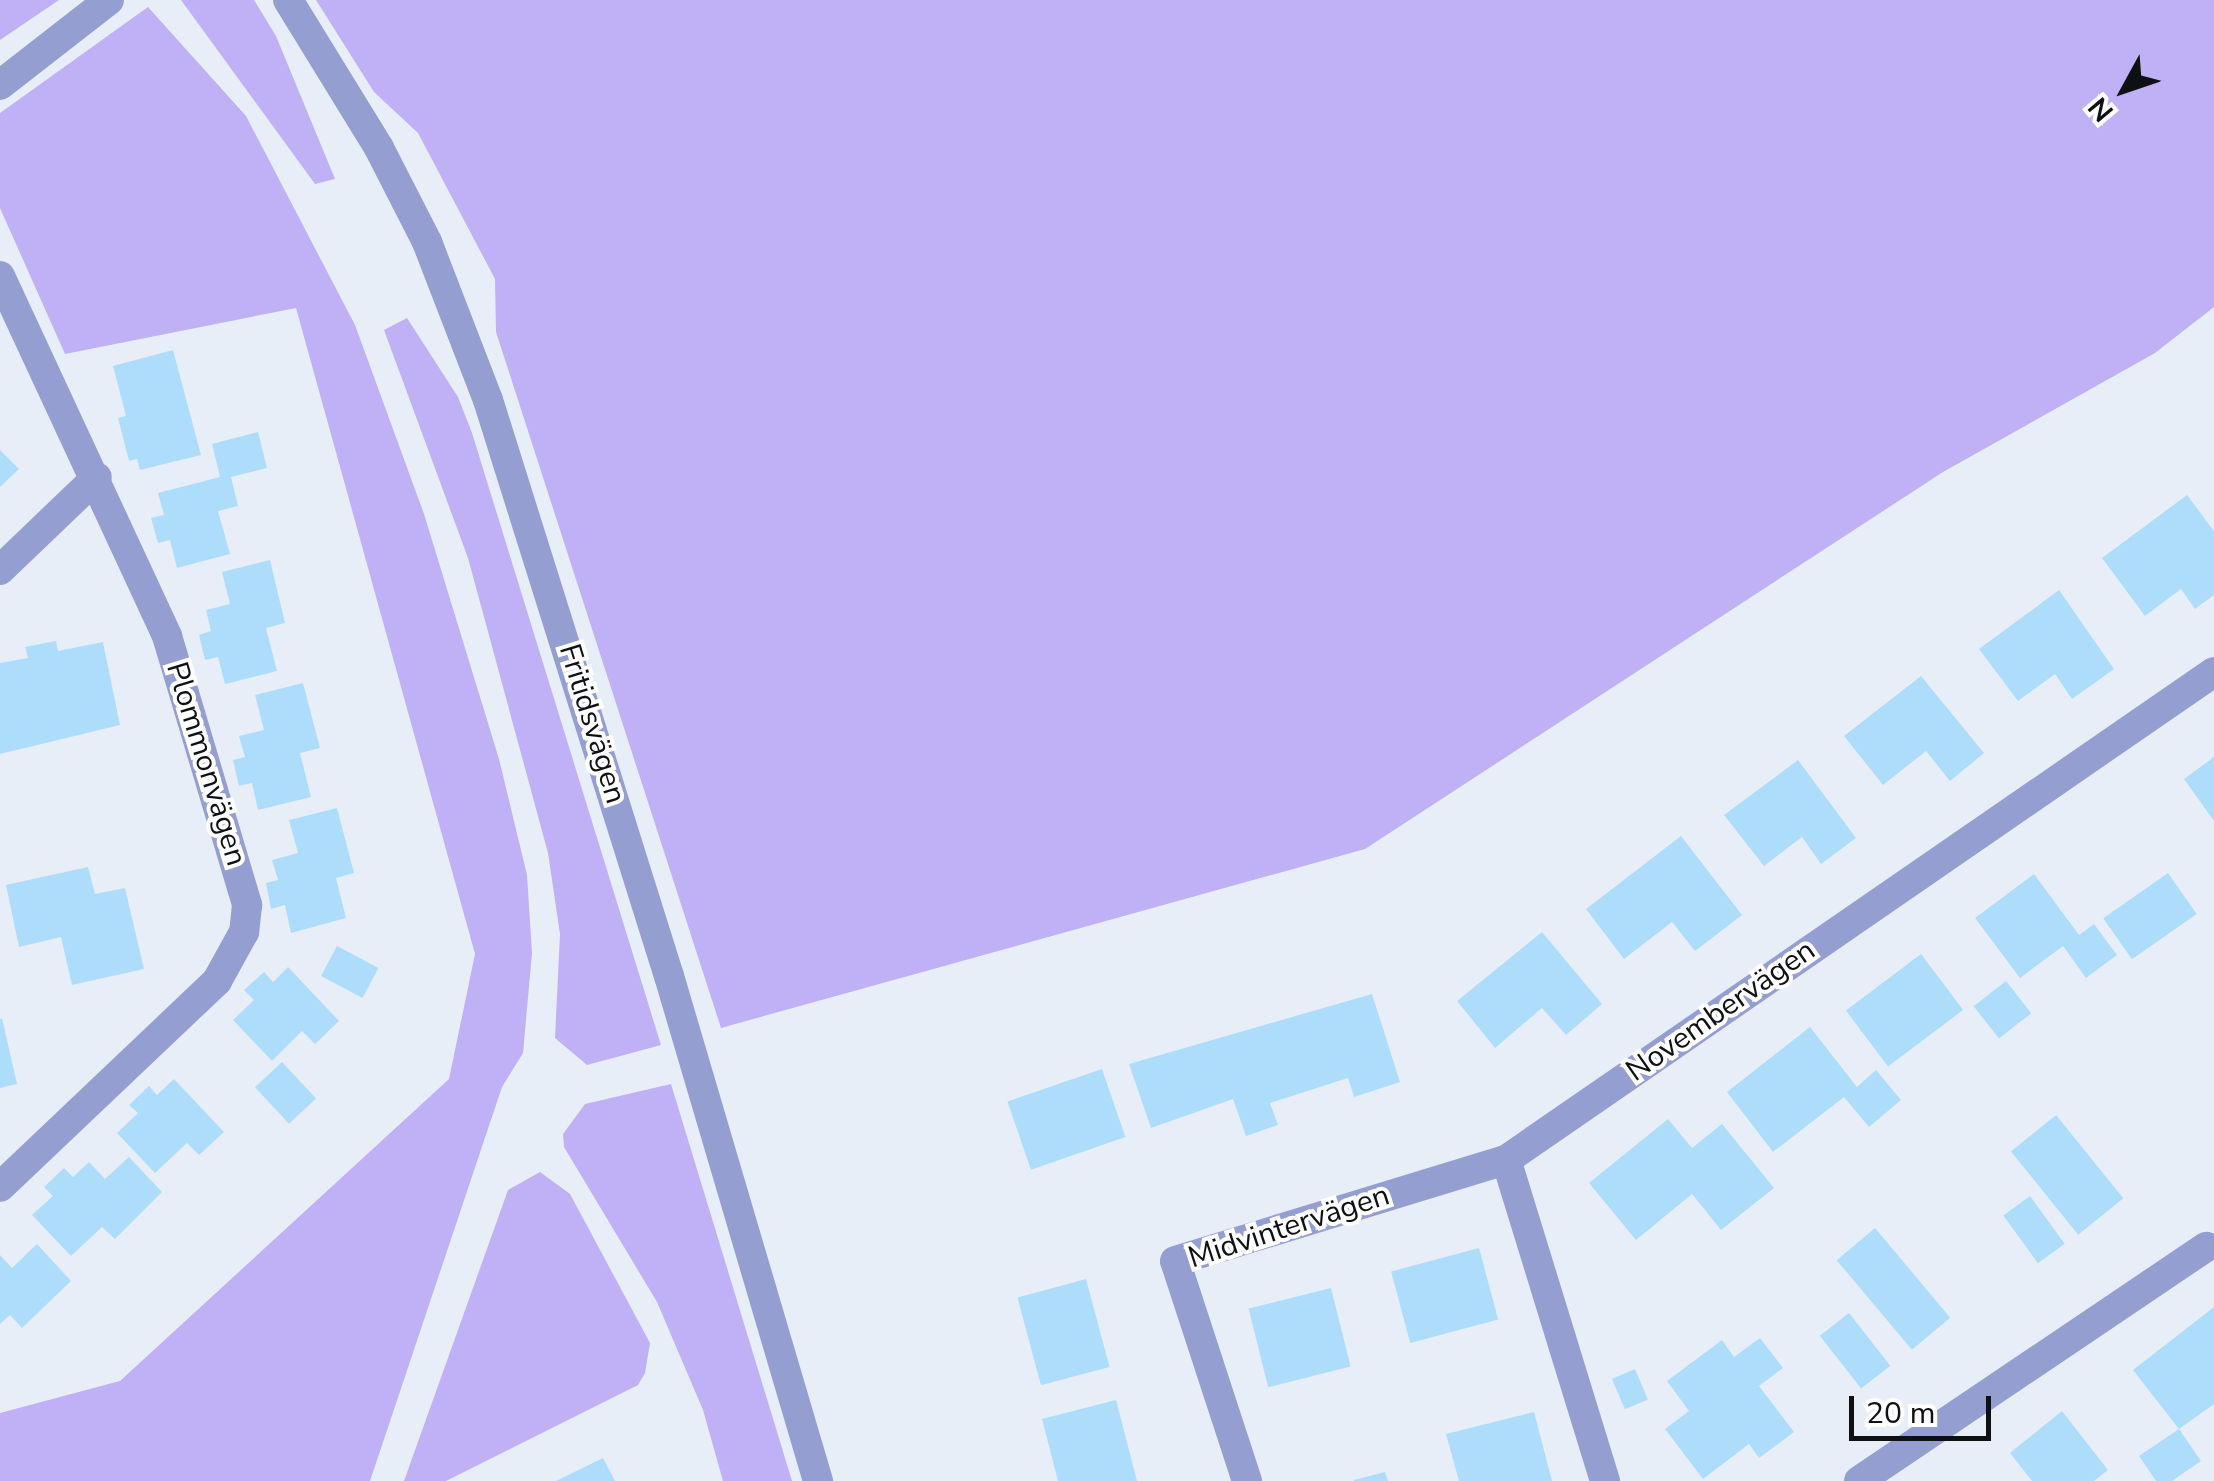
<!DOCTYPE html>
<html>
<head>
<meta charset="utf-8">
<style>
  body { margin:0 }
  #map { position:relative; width:2214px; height:1481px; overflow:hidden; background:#e7eef8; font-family:"Nunito Sans",sans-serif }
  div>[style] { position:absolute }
  .green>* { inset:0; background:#c0b0f5 }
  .building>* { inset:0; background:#aeddfb; transform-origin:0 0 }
  .minor>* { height:30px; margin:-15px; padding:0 15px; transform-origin:15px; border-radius:15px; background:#949ed1 }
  span { translate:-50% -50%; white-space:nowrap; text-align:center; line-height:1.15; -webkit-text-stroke:8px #fff; paint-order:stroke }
  .street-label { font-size:30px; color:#0e1114 }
  .north { position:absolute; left:2074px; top:40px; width:100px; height:100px; -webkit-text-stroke:8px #fff; paint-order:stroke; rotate:230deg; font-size:28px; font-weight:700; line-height:40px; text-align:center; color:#0e1114 }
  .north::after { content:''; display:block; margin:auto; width:35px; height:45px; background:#0e1114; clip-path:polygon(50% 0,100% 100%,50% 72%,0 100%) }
  .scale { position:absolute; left:1849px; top:1396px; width:142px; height:45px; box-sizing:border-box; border:5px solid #0e1114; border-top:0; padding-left:12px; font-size:30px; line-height:35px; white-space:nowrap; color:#0e1114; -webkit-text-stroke:8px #fff; paint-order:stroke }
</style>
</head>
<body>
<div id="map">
  <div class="green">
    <i style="clip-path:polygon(0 0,59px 0,0 40px)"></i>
    <i style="clip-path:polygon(181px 0,254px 0,276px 36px,335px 179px,315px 184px)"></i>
    <i style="clip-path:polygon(316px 0,2214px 0,2214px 307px,2155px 353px,1943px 472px,1365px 849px,721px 1028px,496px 332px,495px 279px,418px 133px,374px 92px)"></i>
    <i style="clip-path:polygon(148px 7px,246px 116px,355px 325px,424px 514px,499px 759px,527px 875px,532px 953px,523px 1053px,502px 1087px,370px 1481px,0 1481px,0 1413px,120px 1381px,449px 1079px,475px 954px,296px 308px,65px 354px,0 208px,0 113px)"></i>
    <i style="clip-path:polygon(407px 318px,458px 397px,472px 433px,661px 1045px,587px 1065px,555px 1038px,560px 934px,548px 853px,468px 558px,384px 330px)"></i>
    <i style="clip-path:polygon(671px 1084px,792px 1481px,723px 1481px,703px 1410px,657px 1302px,564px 1147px,563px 1134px,585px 1104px)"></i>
    <i style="clip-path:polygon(540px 1172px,570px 1194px,650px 1343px,645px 1373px,638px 1385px,446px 1481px,404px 1481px,508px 1190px)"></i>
  </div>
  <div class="building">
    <i style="clip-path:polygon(173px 350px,201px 455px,140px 470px,137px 459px,129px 461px,118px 418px,126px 416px,113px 366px)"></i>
    <i style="clip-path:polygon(258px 432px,267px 468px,231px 477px,238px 506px,218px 511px,230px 554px,177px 568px,170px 540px,158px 543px,151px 518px,164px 515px,158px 493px,220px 477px,212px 444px)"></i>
    <i style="clip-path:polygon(0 450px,19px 469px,0 487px)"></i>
    <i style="clip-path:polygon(2187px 495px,2214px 531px,2214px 595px,2195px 609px,2181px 589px,2145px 616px,2102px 558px)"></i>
    <i style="clip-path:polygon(270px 560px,285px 623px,266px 628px,277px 671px,225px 684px,218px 657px,205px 660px,199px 635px,211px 631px,206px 610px,230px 604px,222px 572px)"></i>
    <i style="clip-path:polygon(2059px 590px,2114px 669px,2072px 699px,2055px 674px,2018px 701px,1979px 649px)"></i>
    <i style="clip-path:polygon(56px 641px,58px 651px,103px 642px,120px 725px,0 754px,0 663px,28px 658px,25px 647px)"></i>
    <i style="clip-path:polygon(1921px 676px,1984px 753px,1950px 781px,1926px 751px,1883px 785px,1844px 736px)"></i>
    <i style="clip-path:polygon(303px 683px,320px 748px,300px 753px,311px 797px,258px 810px,252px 783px,239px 786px,233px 760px,245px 757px,239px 736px,264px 730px,255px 695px)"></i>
    <i style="clip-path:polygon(2214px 757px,2214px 821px,2184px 779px)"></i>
    <i style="clip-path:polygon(1798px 760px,1856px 838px,1821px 864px,1802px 837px,1764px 866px,1724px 815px)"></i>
    <i style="clip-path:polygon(337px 808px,354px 873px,336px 878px,346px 918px,291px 933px,285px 905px,271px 909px,266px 883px,278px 880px,272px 860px,298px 853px,289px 820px)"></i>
    <i style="clip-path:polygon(1681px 836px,1742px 915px,1695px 951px,1672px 922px,1624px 959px,1586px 909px)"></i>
    <i style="clip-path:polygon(88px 867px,95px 894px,125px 888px,144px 969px,72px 985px,61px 937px,19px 947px,6px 885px)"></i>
    <i style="left:2168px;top:873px;width:50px;height:79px;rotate:55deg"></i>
    <i style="clip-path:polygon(2034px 874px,2079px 935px,2094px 924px,2117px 955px,2086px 978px,2063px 946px,2020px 978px,1975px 918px)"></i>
    <i style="clip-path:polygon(1542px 932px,1602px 1004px,1566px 1035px,1542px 1008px,1495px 1048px,1457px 1001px)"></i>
    <i style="left:337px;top:946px;width:47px;height:34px;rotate:28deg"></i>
    <i style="left:1921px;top:954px;width:70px;height:94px;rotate:53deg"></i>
    <i style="clip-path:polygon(288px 967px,339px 1021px,315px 1044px,302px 1031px,272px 1061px,233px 1020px,254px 1000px,244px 990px,264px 972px,273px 982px)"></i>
    <i style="left:2006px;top:981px;width:41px;height:41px;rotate:52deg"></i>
    <i style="clip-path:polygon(1372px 994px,1400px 1082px,1354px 1097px,1348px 1078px,1270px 1103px,1278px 1125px,1246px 1136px,1233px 1099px,1151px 1128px,1129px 1064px)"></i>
    <i style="clip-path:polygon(2px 1018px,17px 1084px,0 1088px,0 1019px)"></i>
    <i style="clip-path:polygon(1810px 1027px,1857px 1087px,1876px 1070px,1901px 1100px,1869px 1127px,1844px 1097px,1773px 1152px,1727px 1092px)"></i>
    <i style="left:282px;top:1062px;width:50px;height:37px;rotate:47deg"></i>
    <i style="left:1102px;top:1069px;width:72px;height:100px;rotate:71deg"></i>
    <i style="clip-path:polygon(174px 1079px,224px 1132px,199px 1155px,187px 1143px,155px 1173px,117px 1133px,138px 1113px,129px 1105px,149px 1086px,157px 1095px)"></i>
    <i style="left:2056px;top:1115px;width:107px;height:58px;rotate:51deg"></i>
    <i style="clip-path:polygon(1668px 1119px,1692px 1148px,1722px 1124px,1774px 1188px,1721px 1230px,1692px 1194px,1636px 1240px,1589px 1183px)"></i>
    <i style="clip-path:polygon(129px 1157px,162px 1192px,115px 1239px,102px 1227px,71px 1256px,32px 1215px,53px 1196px,44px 1187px,64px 1168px,73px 1177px,89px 1162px,105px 1179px)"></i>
    <i style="left:2030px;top:1196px;width:59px;height:33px;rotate:54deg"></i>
    <i style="left:1875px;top:1228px;width:117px;height:50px;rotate:50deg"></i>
    <i style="clip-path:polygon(37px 1244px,71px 1281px,22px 1328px,10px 1315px,0 1324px,0 1255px,12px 1268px)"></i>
    <i style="left:1479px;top:1248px;width:74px;height:91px;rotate:75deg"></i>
    <i style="left:1086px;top:1279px;width:91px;height:71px;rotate:75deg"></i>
    <i style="left:1331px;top:1288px;width:81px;height:85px;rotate:76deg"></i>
    <i style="clip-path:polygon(2214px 1307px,2214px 1404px,2179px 1429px,2133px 1370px)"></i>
    <i style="left:1849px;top:1313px;width:67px;height:37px;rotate:52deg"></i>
    <i style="clip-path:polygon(1760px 1338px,1783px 1368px,1759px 1386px,1794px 1432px,1759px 1458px,1749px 1444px,1703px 1479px,1665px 1429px,1689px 1411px,1667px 1381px,1722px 1340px,1734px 1357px)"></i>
    <i style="left:1635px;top:1369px;width:33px;height:25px;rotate:67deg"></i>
    <i style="clip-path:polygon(1116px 1400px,1137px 1481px,1058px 1481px,1042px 1419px)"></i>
    <i style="clip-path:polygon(2062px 1411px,2108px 1470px,2094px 1481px,2032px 1481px,2010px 1453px)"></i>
    <i style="clip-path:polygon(1534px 1412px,1552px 1481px,1459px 1481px,1446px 1434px)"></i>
    <i style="clip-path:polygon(2179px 1429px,2201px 1461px,2172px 1481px,2156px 1481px,2139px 1456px)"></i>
    <i style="clip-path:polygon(603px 1458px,615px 1481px,556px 1481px)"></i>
    <i style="clip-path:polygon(1385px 1472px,1388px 1481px,1354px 1481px,1354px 1480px)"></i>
  </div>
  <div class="minor">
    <i style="left:288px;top:0;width:174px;rotate:58.4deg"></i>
    <i style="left:379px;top:148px;width:106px;rotate:62.9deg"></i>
    <i style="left:427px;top:242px;width:169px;rotate:68.9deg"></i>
    <i style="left:488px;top:400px;width:604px;rotate:72.56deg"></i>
    <i style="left:669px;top:976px;width:527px;rotate:73.56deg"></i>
    <i style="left:0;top:85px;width:138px;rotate:-37.9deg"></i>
    <i style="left:0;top:276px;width:397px;rotate:65.1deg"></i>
    <i style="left:167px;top:636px;width:281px;rotate:73.4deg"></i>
    <i style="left:247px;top:905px;width:27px;rotate:96deg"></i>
    <i style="left:244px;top:932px;width:56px;rotate:118.9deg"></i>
    <i style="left:217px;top:981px;width:299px;rotate:136.5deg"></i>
    <i style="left:0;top:570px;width:134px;rotate:-43.8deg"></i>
    <i style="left:1247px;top:1481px;width:231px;rotate:-108.1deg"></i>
    <i style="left:1175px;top:1261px;width:346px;rotate:-17deg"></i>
    <i style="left:1605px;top:1481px;width:336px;rotate:-107.1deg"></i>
    <i style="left:1506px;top:1160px;width:860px;rotate:-34.58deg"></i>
    <i style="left:1859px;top:1481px;width:419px;rotate:-34deg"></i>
  </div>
  <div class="street-label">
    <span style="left:592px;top:724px;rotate:73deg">Fritidsvägen</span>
    <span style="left:206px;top:764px;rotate:73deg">Plommonvägen</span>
    <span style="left:1721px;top:1011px;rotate:-35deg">Novembervägen</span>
    <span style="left:1289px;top:1227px;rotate:-18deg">Midvintervägen</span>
  </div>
  <div class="north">N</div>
  <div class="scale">20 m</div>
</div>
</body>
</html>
